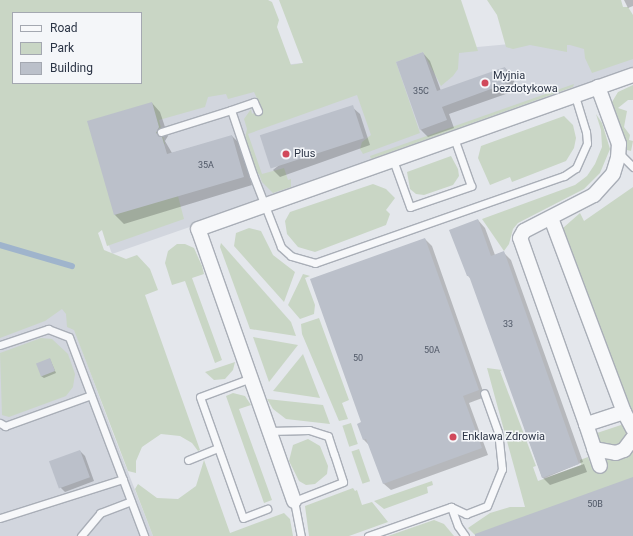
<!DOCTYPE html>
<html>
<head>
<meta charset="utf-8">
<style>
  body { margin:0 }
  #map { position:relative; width:633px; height:536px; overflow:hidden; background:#e4e7ec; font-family:Roboto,sans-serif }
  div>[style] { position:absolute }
  .built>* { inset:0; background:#d2d6de }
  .green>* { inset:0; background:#c9d6c5; transform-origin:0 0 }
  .shadow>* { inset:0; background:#0003 }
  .stream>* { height:5.5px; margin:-2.75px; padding:0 2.75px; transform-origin:2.75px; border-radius:2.75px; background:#9fb4cc }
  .building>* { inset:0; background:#bbc0ca; transform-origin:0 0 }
  .roads { filter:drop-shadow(1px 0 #a9aeb7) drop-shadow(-1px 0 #a9aeb7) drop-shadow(0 1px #a9aeb7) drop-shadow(0 -1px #a9aeb7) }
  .lane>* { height:7px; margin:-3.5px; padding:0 3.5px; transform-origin:3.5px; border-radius:3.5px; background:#f7f8fa }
  .street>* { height:14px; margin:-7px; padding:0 7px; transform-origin:7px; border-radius:7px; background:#f7f8fa }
  .dots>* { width:11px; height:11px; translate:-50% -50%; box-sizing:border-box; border:2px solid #f4f6f9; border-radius:50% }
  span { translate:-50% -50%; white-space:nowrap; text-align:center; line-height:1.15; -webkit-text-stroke:3px #f4f6f9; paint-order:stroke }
  .number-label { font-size:9px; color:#4f5766 }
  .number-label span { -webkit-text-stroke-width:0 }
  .poi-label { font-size:11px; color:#2b3445 }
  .left { translate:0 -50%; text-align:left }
  .legend { position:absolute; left:12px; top:12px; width:130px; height:72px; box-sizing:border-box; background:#f4f6f9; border:1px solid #a4a8b1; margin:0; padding:5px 7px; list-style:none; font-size:12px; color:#2b3445 }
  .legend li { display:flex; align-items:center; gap:8px; height:20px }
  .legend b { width:20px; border:1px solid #a4a8b1 }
</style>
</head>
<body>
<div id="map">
  <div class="built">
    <i style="clip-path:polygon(606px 35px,633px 36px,633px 73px,112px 254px,56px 96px,84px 83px,141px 83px,141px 78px)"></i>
    <i style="clip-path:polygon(54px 274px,112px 431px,153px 536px,0 536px,0 292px)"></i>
  </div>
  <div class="green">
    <i style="clip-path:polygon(evenodd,0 0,268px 0,272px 2px,279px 20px,277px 27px,291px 65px,303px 63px,279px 0,461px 0,478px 51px,459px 53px,458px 69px,453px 76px,441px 86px,423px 52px,396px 62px,420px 133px,363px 154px,360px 149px,362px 142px,371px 135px,357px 95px,248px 134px,262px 174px,284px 168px,288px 180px,291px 179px,291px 187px,273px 193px,262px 182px,259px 174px,256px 174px,245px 138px,247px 129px,244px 119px,251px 109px,252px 114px,261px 107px,254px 92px,228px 99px,226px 94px,208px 97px,205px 107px,159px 120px,165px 144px,162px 145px,164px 154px,167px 154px,184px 219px,107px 246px,102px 230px,98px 233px,104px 250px,126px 259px,137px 255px,150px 269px,158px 290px,145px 295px,200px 450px,198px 451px,192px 443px,180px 436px,161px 434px,142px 447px,136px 461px,136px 473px,128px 471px,74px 330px,67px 327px,66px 314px,62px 309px,45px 321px,0 338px,0 0,13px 13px,141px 13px,141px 83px,13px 83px,13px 13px)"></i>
    <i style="clip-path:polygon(487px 0,621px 0,623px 7px,628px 7px,633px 15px,633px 59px,592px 73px,585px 58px,584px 49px,570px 45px,567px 45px,567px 52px,530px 45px,513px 49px,506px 47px,497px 15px)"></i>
    <i style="clip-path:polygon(574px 84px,573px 87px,371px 159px,370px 156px)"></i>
    <i style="clip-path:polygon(633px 85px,633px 100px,628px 100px,618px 108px,627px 111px,624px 127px,630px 135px,629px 140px,633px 141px,631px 151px,627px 150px,612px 102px,618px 92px)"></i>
    <i style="clip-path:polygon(596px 114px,602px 123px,610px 149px,600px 173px,584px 189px,518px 223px,513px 229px,509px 244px,504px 251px,482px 219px,575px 185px,587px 176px,595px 164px,602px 147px,601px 130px)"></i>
    <i style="clip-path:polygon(564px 116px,573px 125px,576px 138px,574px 148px,566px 161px,512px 182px,510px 177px,490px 185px,478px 158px,481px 146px)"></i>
    <i style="clip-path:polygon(451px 156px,458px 169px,459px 176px,453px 185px,424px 195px,416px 194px,410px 189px,407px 172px)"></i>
    <i style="clip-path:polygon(373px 184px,386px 189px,395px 198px,386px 210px,390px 214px,386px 225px,315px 252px,298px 247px,287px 234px,285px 221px,290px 212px)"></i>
    <i style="clip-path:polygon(633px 187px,633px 414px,563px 228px,580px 213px,584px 221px)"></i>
    <i style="clip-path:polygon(249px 228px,261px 231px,273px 255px,295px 272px,284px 302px,234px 246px,236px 233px)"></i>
    <i style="clip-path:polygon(221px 243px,291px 322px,296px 336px,250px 329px,220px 247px)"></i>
    <i style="clip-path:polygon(177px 244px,185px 244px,194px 248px,202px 266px,204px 274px,192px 278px,222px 360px,215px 363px,185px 281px,172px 285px,165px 263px,168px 251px)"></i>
    <i style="clip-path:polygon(303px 274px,310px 276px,305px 278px,315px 305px,314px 314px,300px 319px,288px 305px)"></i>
    <i style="clip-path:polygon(319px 318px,349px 400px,342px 403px,348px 419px,339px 421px,302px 334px,301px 324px)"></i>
    <i style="clip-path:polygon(253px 337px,298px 345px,269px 382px)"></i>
    <i style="clip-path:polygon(41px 338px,52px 339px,68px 354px,75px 374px,73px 387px,66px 396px,9px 417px,2px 415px,0 353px)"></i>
    <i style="clip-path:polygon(303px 354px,320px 398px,273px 391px)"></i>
    <i style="clip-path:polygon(235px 362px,233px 370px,225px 379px,214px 380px,205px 372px)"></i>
    <i style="clip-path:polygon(487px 368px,502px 370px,500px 371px,536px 466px,533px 467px,538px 481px,581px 465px,580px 460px,588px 457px,593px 470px,602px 466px,599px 458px,633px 448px,633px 536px,476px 536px,468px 528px,490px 513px,510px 507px,525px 507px)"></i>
    <i style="clip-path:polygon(233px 393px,245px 396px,251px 405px,239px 409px,272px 500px,264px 503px,226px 396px)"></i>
    <i style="clip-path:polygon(267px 399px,323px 405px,330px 424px,286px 419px,273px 409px)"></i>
    <i style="left:351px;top:423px;width:22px;height:9px;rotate:72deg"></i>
    <i style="clip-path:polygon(624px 424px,628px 434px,620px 445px,613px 447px,600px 444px,594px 434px)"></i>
    <i style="clip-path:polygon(308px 439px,320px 446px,328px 466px,327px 474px,315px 484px,306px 485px,299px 481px,289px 461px,293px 445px)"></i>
    <i style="left:359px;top:449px;width:34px;height:8px;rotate:71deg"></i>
    <i style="clip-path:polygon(204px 460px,230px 533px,284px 513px,290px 519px,293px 536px,153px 536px,135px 489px,138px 484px,157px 498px,178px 499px,196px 486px)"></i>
    <i style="clip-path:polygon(432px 481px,433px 485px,427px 487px,428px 493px,384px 509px,374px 501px)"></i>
    <i style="clip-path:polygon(353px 488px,355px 491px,357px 490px,362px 505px,372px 502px,388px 522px,349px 536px,309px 536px,305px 506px)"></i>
    <i style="clip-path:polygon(434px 520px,444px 524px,454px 536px,388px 536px)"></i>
  </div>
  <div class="shadow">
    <i style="clip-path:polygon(624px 0,633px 0,633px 6px,628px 8px)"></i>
    <i style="clip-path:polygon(423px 53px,430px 61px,441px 91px,505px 68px,512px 75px,517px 90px,449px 114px,454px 128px,428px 137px,421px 130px)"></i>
    <i style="clip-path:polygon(152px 103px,160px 112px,168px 136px,165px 141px,172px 153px,232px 136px,240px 144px,252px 185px,124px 224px,115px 215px,88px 122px)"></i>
    <i style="clip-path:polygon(352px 107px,360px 114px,370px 145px,280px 177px,273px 170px)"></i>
    <i style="clip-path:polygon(478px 220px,485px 228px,495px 255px,503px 252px,511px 260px,583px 462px,545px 478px,584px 464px,587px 472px,550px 485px,542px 477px,472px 280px,468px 276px)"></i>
    <i style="clip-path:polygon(425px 239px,432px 246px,485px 397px,469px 403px,488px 455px,391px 490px,384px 484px,370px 446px,364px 440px,362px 423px)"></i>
    <i style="clip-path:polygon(50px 359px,56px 373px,44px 378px,41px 376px)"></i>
    <i style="clip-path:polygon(80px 451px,85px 456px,94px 481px,65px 492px,60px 487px)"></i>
  </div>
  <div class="stream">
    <i style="left:0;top:245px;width:75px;rotate:16.3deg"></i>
  </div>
  <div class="building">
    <i style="clip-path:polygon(423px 52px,437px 91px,505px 67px,510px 82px,442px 107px,447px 120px,420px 130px,396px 62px)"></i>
    <i style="clip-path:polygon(152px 102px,159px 127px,156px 133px,162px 137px,167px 154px,232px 135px,244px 177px,114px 215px,87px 121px)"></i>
    <i style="left:353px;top:105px;width:35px;height:98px;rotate:72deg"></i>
    <i style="clip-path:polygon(478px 219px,491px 256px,504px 251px,579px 464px,542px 478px,469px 276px,467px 276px,449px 230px)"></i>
    <i style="clip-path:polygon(425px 238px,479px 390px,463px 396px,482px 448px,383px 484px,366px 439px,363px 440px,357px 424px,361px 422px,310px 279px)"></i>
    <i style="left:50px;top:358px;width:14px;height:15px;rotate:69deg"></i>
    <i style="left:80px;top:450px;width:29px;height:33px;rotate:70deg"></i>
    <i style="clip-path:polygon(633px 477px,633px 536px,475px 536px,475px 534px)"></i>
  </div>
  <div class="roads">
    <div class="lane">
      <i style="left:258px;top:111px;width:10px;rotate:-114deg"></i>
      <i style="left:254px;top:102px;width:24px;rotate:161deg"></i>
      <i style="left:231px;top:110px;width:69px;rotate:71.3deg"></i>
      <i style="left:253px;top:175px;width:77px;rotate:68.7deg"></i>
      <i style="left:281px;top:247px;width:13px;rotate:42deg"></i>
      <i style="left:291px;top:256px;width:25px;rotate:16deg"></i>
      <i style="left:315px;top:263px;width:264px;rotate:-19.3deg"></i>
      <i style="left:564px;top:176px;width:14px;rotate:-34deg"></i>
      <i style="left:576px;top:168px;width:27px;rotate:-66deg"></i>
      <i style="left:587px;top:143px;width:11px;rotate:-95deg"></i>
      <i style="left:586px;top:132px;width:39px;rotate:-107deg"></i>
      <i style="left:161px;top:132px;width:73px;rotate:-17.4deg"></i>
      <i style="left:619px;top:153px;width:20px;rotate:45deg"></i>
      <i style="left:393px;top:160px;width:50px;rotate:70.1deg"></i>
      <i style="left:410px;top:207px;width:65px;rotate:-19deg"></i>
      <i style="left:471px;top:186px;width:51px;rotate:-109.5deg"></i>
      <i style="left:0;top:345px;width:51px;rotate:-18.4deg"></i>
      <i style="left:48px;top:329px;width:22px;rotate:21deg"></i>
      <i style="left:69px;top:337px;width:213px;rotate:69.3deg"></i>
      <i style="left:251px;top:378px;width:54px;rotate:159.6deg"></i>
      <i style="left:200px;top:397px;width:128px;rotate:70.4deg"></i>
      <i style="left:243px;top:518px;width:26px;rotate:-21deg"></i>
      <i style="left:0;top:423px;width:6px;rotate:31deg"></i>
      <i style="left:5px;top:426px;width:91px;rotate:-19.8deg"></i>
      <i style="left:269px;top:431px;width:40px;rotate:-1.4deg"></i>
      <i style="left:309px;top:430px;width:20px;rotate:18deg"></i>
      <i style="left:328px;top:436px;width:19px;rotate:72deg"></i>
      <i style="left:334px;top:454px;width:29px;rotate:72deg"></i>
      <i style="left:343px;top:482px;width:53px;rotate:158.8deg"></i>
      <i style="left:294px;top:501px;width:36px;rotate:79deg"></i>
      <i style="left:188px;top:460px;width:32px;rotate:-22deg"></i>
      <i style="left:451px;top:507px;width:20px;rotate:70deg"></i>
      <i style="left:458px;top:526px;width:12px;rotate:55deg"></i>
      <i style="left:0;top:518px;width:129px;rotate:-17.6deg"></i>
      <i style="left:81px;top:536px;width:30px;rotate:-50deg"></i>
      <i style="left:100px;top:513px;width:33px;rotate:-21deg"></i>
      <i style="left:368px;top:536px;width:88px;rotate:-19.3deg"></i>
      <i style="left:451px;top:507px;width:17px;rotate:25deg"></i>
      <i style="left:466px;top:514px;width:22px;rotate:-21deg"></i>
      <i style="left:487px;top:506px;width:40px;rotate:-68deg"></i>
      <i style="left:502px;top:469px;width:37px;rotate:-96deg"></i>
      <i style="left:498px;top:432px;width:41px;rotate:-109.7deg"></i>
    </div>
    <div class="street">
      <i style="left:551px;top:218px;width:207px;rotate:69.4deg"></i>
      <i style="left:624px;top:412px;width:40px;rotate:162deg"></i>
      <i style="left:586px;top:424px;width:197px;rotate:-109.5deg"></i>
      <i style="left:520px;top:238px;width:8px;rotate:-60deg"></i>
      <i style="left:524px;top:231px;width:79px;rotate:-27.2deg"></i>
      <i style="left:594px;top:195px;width:28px;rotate:-48deg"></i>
      <i style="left:613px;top:174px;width:17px;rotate:-73deg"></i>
      <i style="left:618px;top:158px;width:14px;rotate:-86deg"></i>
      <i style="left:619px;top:144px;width:61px;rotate:-110.2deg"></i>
      <i style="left:624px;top:412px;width:19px;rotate:62deg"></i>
      <i style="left:586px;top:424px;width:44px;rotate:71.6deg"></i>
      <i style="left:594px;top:449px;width:22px;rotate:10deg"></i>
      <i style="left:616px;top:453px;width:9px;rotate:-21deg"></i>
      <i style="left:624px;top:450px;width:15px;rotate:-53deg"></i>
      <i style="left:294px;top:501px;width:288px;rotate:-109.4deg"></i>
      <i style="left:198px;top:229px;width:461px;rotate:-19.5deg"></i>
    </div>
  </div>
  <div class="dots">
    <i style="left:485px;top:83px;background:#d1495b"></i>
    <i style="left:286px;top:154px;background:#d1495b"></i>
    <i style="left:453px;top:437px;background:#d1495b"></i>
  </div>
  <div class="number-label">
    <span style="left:421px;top:91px">35C</span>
    <span style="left:206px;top:165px">35A</span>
    <span style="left:508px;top:324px">33</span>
    <span style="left:432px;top:350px">50A</span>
    <span style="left:358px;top:358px">50</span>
    <span style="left:595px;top:504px">50B</span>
  </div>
  <div class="poi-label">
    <span class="left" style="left:493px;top:83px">Myjnia<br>bezdotykowa</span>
    <span class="left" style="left:294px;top:154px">Plus</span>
    <span class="left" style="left:462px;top:437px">Enklawa Zdrowia</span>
  </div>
  <ul class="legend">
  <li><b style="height:5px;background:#f7f8fa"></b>Road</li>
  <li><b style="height:11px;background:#c9d6c5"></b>Park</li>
  <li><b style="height:11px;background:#bbc0ca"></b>Building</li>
  </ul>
</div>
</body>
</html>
